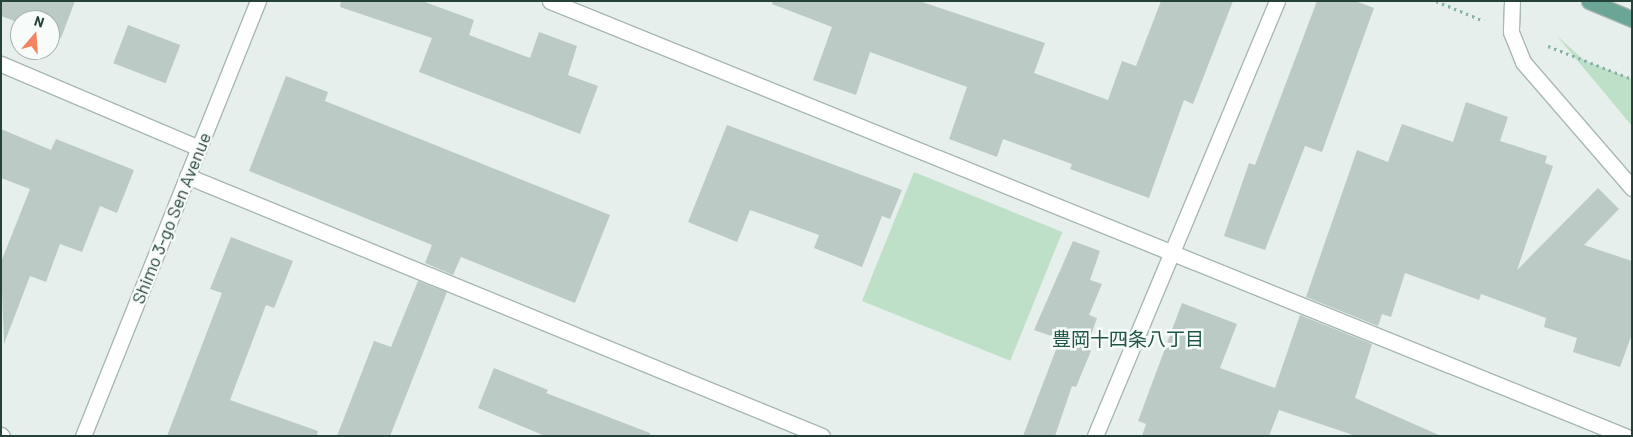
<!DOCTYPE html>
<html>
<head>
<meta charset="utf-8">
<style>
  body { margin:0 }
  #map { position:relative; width:1633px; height:437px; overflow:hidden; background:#e6efeb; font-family:Barlow,"Noto Sans JP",sans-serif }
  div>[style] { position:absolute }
  .green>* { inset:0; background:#bfe0c8; transform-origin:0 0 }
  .building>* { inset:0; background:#bbcac4; transform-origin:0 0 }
  .path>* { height:3px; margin-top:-1.5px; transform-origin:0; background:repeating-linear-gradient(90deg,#86b3a5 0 2.5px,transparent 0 6.5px) }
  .roads { filter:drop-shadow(1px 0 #a8b8b2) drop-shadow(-1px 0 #a8b8b2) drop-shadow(0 1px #a8b8b2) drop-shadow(0 -1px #a8b8b2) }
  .minor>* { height:15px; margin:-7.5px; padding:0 7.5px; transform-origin:7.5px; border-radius:7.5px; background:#fff }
  .major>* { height:15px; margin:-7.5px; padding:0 7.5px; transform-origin:7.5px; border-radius:7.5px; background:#6aa596 }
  span { translate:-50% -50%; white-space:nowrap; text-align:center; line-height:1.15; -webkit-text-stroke:5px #f7fbf9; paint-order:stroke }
  .street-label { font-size:18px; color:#24423a }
  .neighbourhood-label { font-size:19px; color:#1f5548 }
  .frame { position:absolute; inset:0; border:2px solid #24423a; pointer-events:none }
  .north { position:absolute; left:10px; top:10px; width:50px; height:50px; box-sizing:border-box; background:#f7fbf9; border:1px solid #a3b1ad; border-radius:50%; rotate:18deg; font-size:14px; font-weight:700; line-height:20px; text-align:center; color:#24423a }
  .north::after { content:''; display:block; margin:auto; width:18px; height:22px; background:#f4845f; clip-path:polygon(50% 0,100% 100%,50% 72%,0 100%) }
</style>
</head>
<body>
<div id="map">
  <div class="green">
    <i style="clip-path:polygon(1557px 36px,1585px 61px,1632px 79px,1632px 126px)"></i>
    <i style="left:914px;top:172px;width:160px;height:139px;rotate:22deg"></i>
  </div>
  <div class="building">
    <i style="clip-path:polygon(1px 1px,75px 1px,61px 38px,50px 34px,50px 20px,20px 20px,20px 23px,1px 16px)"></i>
    <i style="clip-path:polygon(341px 1px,422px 1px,474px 20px,469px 35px,530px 58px,539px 32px,577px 46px,568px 75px,598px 86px,580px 134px,419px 72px,432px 38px,340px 7px)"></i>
    <i style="clip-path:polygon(773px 1px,919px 1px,1045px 43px,1034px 73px,1108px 100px,1122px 61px,1136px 66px,1161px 1px,1233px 1px,1193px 104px,1184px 100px,1149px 198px,1070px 169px,1072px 164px,1003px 139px,997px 157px,949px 139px,967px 87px,870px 52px,856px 95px,813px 80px,832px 27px,772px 4px)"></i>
    <i style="clip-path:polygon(1317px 1px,1355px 1px,1374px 8px,1322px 152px,1305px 146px,1265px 250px,1224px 236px,1249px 163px,1255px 165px)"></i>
    <i style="left:128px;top:25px;width:56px;height:41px;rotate:21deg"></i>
    <i style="clip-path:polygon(286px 76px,328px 92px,325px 101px,610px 215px,575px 303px,461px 257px,453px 275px,425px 263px,432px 245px,249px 171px)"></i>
    <i style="clip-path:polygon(1466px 102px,1508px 117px,1500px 141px,1547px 156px,1545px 163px,1553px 166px,1517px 270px,1598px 188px,1619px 209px,1584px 245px,1632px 261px,1632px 334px,1620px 367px,1573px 352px,1577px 338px,1544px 327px,1546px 318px,1481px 294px,1479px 300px,1405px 273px,1391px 317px,1382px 314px,1378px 326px,1306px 297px,1357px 150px,1388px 162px,1402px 124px,1453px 142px)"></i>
    <i style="clip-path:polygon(727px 125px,902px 190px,890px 219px,882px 216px,862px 267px,814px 248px,819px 235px,750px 210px,737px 242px,688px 222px)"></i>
    <i style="clip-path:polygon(1px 129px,51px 150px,56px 139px,134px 170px,117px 213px,100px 206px,82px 252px,60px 244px,46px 282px,30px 276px,4px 344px,1px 262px,30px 189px,1px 178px)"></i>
    <i style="clip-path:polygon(231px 237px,293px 261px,274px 308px,266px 305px,230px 400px,318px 431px,317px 436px,167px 436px,222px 293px,210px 289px)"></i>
    <i style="clip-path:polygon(1073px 241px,1100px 251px,1090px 280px,1102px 284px,1089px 315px,1097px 318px,1086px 349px,1091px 351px,1076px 387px,1072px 386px,1055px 436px,1023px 436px,1060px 339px,1034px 330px)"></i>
    <i style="clip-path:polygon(418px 281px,447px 292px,390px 436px,337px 436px,374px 341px,391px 347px)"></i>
    <i style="clip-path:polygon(1182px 303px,1237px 324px,1220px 368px,1275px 388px,1300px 315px,1372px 344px,1355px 398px,1441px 436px,1356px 436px,1279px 410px,1269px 436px,1142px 436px,1146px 424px,1138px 421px)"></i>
    <i style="clip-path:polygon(494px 368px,548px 390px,546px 393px,650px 433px,650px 436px,545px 436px,478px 408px)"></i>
  </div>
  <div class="path">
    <i style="left:1436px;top:1px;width:52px;rotate:22.6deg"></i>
    <i style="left:1548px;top:46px;width:90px;rotate:21.4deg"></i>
  </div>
  <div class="roads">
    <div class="minor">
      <i style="left:550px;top:1px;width:1160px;rotate:22.03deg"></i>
      <i style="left:1512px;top:1px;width:31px;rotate:92deg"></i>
      <i style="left:1511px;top:32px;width:32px;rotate:68deg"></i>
      <i style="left:1523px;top:62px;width:167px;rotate:49.1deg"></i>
      <i style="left:1px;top:64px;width:215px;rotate:23deg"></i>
      <i style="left:187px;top:176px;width:686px;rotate:22.27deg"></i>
      <i style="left:1px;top:435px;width:1px;rotate:45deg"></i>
      <i style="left:83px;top:436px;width:469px;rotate:-68.1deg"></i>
      <i style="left:1095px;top:436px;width:472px;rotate:-67.3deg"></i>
    </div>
    <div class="major">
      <i style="left:1589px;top:1px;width:47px;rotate:22.7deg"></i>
    </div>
  </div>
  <div class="street-label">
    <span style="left:171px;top:218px;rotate:-68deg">Shimo 3-go Sen Avenue</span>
  </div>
  <div class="neighbourhood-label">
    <span style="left:1128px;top:339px">豊岡十四条八丁目</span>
  </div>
  <div class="frame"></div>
  <div class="north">N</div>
</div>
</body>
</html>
